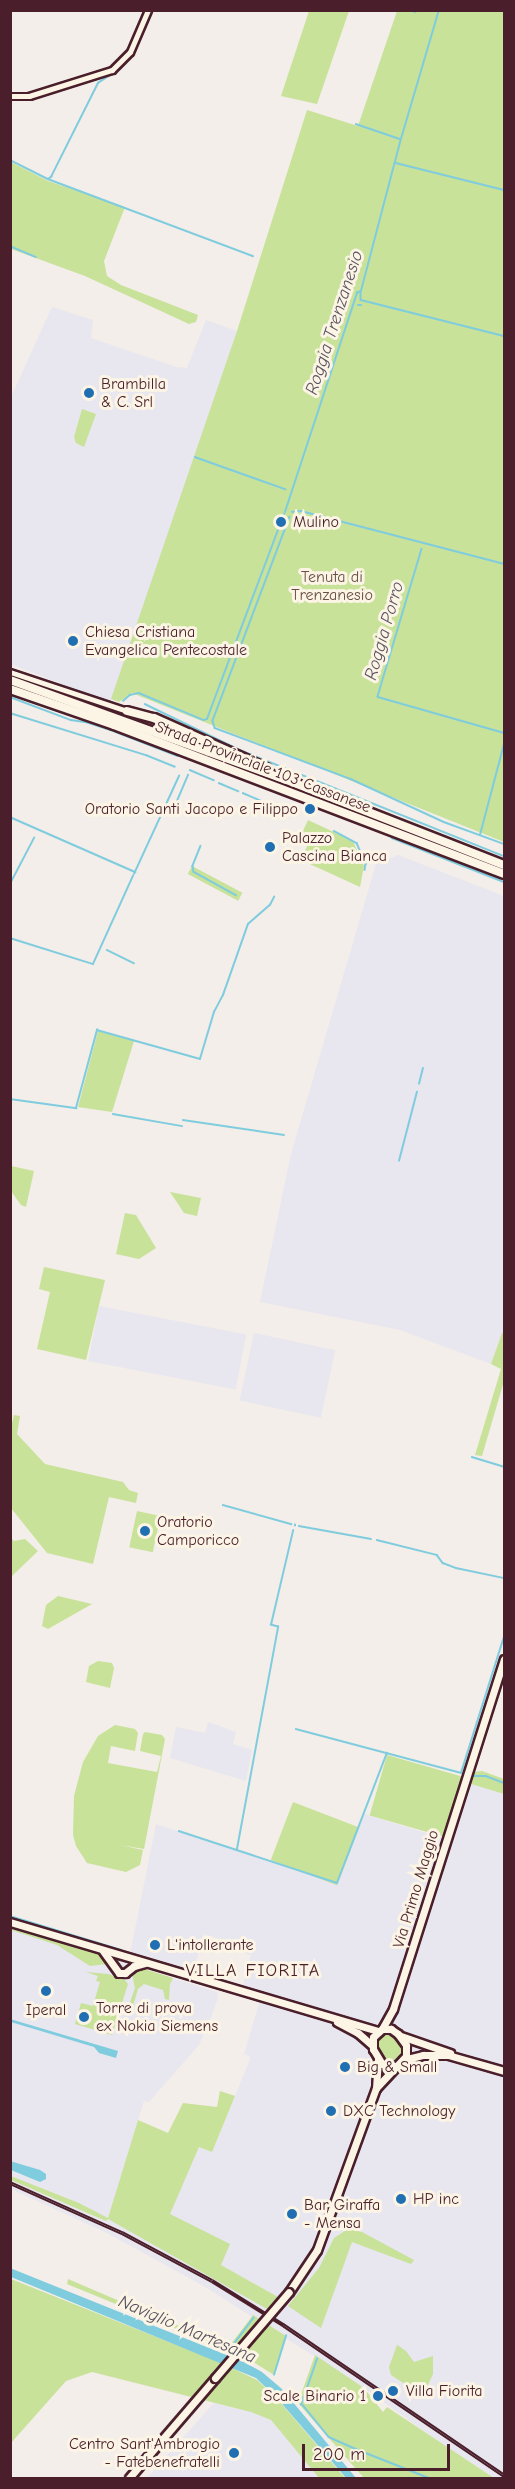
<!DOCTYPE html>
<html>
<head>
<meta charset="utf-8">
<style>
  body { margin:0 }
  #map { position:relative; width:515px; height:2489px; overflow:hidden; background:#f3eee9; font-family:"Comic Neue",sans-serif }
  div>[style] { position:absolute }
  .built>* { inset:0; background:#e8e6ee; transform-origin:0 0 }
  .green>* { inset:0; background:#c8e299; transform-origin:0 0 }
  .round { border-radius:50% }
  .water>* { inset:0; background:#7fccde }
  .stream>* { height:1.5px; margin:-0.75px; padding:0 0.75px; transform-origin:0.75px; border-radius:0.75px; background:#7fccde }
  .roads { filter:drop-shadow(2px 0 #4a1f2b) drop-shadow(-2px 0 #4a1f2b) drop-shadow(0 2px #4a1f2b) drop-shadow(0 -2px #4a1f2b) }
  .minor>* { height:5px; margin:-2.5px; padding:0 2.5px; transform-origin:2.5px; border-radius:2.5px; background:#fcf5e5 }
  .major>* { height:7px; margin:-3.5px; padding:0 3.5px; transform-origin:3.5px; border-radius:3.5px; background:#fcf5e5 }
  .highway>* { height:8px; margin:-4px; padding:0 4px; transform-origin:4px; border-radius:4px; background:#fcf5e5 }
  .rail>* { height:4px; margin-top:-2px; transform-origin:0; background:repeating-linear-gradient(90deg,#fcf5e5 0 4.5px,#4a1f2b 0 9px); box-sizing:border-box; border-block:2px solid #4a1f2b }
  .bridges { filter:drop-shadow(2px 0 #4a1f2b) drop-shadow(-2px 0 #4a1f2b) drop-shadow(0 2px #4a1f2b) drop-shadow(0 -2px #4a1f2b) }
  .major-bridge>* { height:7px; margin:-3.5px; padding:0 3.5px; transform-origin:3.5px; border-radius:3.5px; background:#fcf5e5 }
  .dots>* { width:16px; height:16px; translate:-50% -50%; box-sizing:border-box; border:3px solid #fcf5e5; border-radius:50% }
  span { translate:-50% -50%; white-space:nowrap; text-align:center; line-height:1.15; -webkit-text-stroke:6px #fcf5e5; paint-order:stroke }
  .poi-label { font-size:16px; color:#4a1f2b }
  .left { translate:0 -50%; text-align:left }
  .right { translate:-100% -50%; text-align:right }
  .park-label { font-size:16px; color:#6a5046 }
  .street-label { font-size:16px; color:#4a1f2b }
  .water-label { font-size:18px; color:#5a5361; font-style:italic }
  .neighbourhood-label { font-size:18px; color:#4a1f2b; letter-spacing:1.5px }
  .frame { position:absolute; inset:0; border:12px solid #4a1f2b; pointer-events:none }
  .scale { position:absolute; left:302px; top:2444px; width:148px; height:27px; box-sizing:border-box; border:3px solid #4a1f2b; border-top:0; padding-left:8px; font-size:18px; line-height:21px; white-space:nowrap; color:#4a1f2b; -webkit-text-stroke:4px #fcf5e5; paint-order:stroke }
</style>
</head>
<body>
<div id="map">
  <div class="built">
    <i style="clip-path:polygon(52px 307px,93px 320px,91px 338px,176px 367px,187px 368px,206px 320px,237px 331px,171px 532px,110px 703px,11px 664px,11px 397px)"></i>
    <i style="clip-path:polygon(398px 855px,504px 896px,504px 1334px,502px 1333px,491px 1364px,400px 1330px,260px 1302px,291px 1154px,376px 864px)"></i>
    <i style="left:99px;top:1306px;width:150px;height:56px;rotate:11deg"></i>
    <i style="left:254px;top:1333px;width:83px;height:69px;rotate:12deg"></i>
    <i style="clip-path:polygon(208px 1722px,236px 1732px,233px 1744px,252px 1750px,246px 1781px,170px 1758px,176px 1727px,205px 1733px)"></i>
    <i style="clip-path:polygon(467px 1783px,504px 1794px,504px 2478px,494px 2478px,463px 2457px,461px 2458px,364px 2388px,202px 2285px,107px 2233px,11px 2189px,11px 2180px,106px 2221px,79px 2203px,11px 2176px,10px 1928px,217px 1992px,218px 1998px,209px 2022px,199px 2045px,149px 2102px,144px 2101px,108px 2218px,267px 2308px,278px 2297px,220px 2265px,230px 2244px,169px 2215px,199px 2147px,212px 2152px,251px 2057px,244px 2054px,261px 1997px,242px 1988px,251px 1955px,229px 1948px,230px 1942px,204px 1934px,193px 1973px,130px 1954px,156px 1824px,337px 1884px,364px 1814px,446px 1839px,450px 1844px)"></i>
    <i style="clip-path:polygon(214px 2403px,251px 2412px,271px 2420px,319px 2478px,147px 2478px)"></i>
  </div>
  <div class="green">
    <i style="clip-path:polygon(309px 11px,349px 11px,317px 104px,281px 96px)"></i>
    <i style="clip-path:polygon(397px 11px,504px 11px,504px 842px,132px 693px,119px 702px,111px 699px,237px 331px,307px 110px,358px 126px)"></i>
    <i style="clip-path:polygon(11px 162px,48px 181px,125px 207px,104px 261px,107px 276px,121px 285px,198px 315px,196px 322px,189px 324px,85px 276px,11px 249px)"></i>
    <i style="clip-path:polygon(82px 409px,96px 414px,84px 447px,76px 443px,74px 437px)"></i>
    <i style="clip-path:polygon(308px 820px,353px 841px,364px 866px,360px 887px,301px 860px,307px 846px,298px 842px)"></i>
    <i style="left:192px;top:866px;width:57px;height:9px;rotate:28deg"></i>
    <i style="clip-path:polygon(98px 1031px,134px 1041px,112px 1112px,78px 1107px)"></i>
    <i style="clip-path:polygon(11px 1166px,34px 1171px,26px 1207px,21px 1205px,11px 1191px)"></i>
    <i style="clip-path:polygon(170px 1192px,201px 1198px,197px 1216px,184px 1213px)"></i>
    <i style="clip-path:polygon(125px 1213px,136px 1215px,156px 1248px,139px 1259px,116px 1254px)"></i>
    <i style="clip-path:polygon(44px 1267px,105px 1280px,86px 1360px,37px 1349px,50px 1292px,39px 1289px)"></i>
    <i style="clip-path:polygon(502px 1333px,504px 1334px,504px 1381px,482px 1456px,475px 1455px,501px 1369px,491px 1364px)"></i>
    <i style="clip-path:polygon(14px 1415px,20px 1416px,17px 1434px,45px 1464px,123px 1482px,129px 1490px,138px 1493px,136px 1503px,109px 1497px,93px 1564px,47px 1553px,11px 1508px,10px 1432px)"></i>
    <i style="left:137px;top:1511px;width:24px;height:37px;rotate:12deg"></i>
    <i style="clip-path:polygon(10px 1537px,14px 1541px,25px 1539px,38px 1551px,11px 1577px)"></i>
    <i style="clip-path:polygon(58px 1596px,92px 1604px,48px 1629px,42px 1626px,46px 1605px)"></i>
    <i style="clip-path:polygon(98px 1661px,112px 1663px,114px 1668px,110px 1688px,86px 1682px,89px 1666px)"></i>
    <i style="clip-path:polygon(115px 1725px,135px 1729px,138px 1733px,135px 1751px,111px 1746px,108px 1763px,157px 1772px,161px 1756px,140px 1751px,143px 1734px,145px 1732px,162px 1735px,165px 1739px,144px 1849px,120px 1845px,143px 1850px,140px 1865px,126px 1872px,87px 1863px,76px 1846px,73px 1835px,74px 1796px,83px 1762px,98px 1736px)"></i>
    <i style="left:387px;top:1755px;width:78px;height:63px;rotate:16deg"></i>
    <i style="clip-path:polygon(482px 1771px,504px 1779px,504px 1794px,471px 1784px,474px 1772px)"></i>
    <i style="left:293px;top:1802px;width:71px;height:62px;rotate:21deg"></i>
    <i style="clip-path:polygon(10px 1926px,100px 1953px,108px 1959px,107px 1964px,90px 1966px,57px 1945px,11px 1930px)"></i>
    <i style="clip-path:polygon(138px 1967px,173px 1978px,170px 1984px,169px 2000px,165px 1999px,163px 1990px,144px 1984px,138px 1989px,132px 2009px,128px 2008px,135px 1988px,132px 1974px)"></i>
    <i style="clip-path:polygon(86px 1972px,108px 1974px,124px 1979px,128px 1984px,112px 2035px,75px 2024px,81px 2003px,93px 2006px,100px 1982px,96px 1981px,98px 1976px)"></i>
    <i class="round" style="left:375px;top:2033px;width:28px;height:28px"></i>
    <i style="clip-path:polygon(220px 2091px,235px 2096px,212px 2152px,199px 2147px,170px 2214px,230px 2244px,221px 2265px,278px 2297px,267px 2309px,108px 2219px,106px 2221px,11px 2180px,11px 2176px,79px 2203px,108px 2218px,138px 2120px,168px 2133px,183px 2103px,217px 2107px)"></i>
    <i style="clip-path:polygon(348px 2229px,362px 2232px,414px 2260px,411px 2264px,352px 2242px,321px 2328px,288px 2306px,319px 2268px,334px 2238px)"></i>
    <i style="clip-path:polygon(11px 2279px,219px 2362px,257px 2380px,274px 2395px,345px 2478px,319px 2478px,271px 2420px,251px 2412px,92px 2372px,66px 2381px,11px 2443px)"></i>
    <i style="clip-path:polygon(68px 2279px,171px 2323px,231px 2344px,253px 2315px,286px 2336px,274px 2375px,245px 2357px,67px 2284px)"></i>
    <i style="clip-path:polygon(397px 2345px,406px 2351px,414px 2362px,433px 2356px,433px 2374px,423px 2396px,391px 2375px,389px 2367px)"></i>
    <i style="clip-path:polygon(315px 2355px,364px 2388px,383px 2412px,387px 2407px,494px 2478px,364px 2478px,298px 2403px)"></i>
  </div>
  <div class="water">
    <i style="clip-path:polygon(10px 2019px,118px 2051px,116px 2058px,99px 2053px,94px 2047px,11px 2022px)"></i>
    <i style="clip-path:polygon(10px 2161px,40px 2170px,46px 2174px,46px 2179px,40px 2182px,11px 2170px)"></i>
    <i style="clip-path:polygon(10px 2268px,244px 2362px,262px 2372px,282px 2389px,356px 2478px,346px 2478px,277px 2398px,256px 2378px,11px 2277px)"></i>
  </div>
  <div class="stream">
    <i style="left:411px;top:10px;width:5px;rotate:22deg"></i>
    <i style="left:356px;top:124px;width:46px;rotate:18.8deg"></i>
    <i style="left:10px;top:160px;width:42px;rotate:26.6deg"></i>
    <i style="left:48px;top:179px;width:4px;rotate:-34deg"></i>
    <i style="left:51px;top:177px;width:105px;rotate:-63.4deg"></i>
    <i style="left:98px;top:83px;width:27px;rotate:-33deg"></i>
    <i style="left:121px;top:68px;width:15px;rotate:-48deg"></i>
    <i style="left:396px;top:163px;width:111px;rotate:14deg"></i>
    <i style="left:48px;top:179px;width:219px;rotate:20.6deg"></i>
    <i style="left:10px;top:246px;width:28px;rotate:23deg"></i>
    <i style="left:361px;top:292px;width:8px;rotate:90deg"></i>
    <i style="left:361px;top:300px;width:147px;rotate:14.1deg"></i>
    <i style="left:358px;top:305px;width:3px"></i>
    <i style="left:195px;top:457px;width:96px;rotate:19.6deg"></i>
    <i style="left:285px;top:512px;width:231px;rotate:-71.8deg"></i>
    <i style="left:357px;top:293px;width:4px;rotate:-27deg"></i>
    <i style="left:361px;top:291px;width:157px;rotate:-75.3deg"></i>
    <i style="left:401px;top:139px;width:134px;rotate:-73.6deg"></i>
    <i style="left:292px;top:512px;width:9px;rotate:-6deg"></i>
    <i style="left:301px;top:511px;width:210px;rotate:14.6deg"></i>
    <i style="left:290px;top:517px;width:218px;rotate:110.7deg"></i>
    <i style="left:213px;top:721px;width:7px;rotate:74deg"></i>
    <i style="left:215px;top:728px;width:145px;rotate:20.6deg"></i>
    <i style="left:351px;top:779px;width:102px;rotate:24.8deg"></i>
    <i style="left:444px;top:822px;width:64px;rotate:20.1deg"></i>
    <i style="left:422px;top:549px;width:154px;rotate:106.6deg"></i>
    <i style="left:378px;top:697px;width:131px;rotate:15.9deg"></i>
    <i style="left:10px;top:697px;width:65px;rotate:20.7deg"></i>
    <i style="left:71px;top:720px;width:15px;rotate:8deg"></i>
    <i style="left:86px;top:722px;width:32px;rotate:18deg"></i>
    <i style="left:116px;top:732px;width:66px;rotate:21.2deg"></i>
    <i style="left:123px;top:701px;width:9px;rotate:-41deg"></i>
    <i style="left:130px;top:695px;width:9px;rotate:-13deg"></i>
    <i style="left:139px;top:693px;width:70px;rotate:22.6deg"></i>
    <i style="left:204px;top:720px;width:3px;rotate:-18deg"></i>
    <i style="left:207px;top:719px;width:219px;rotate:-69.4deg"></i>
    <i style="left:145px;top:704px;width:106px;rotate:25.8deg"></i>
    <i style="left:240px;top:750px;width:284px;rotate:21.9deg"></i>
    <i style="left:10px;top:713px;width:142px;rotate:17.2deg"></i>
    <i style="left:146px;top:755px;width:31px;rotate:22deg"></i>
    <i style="left:190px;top:770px;width:26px;rotate:23deg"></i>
    <i style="left:219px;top:783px;width:21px;rotate:23deg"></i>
    <i style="left:243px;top:793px;width:40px;rotate:23.4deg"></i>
    <i style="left:177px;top:801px;width:28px;rotate:-67deg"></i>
    <i style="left:10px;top:817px;width:137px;rotate:23.7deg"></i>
    <i style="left:334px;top:831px;width:26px;rotate:28deg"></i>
    <i style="left:357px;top:843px;width:23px;rotate:67deg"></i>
    <i style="left:366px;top:864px;width:6px;rotate:99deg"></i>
    <i style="left:480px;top:835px;width:94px;rotate:-75.2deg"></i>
    <i style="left:392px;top:838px;width:120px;rotate:21.4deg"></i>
    <i style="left:201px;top:846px;width:22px;rotate:112deg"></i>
    <i style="left:193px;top:866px;width:6px;rotate:81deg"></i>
    <i style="left:194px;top:872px;width:48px;rotate:28.7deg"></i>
    <i style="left:134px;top:874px;width:108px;rotate:-65.3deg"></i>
    <i style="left:10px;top:884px;width:52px;rotate:-62.4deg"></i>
    <i style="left:10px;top:938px;width:87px;rotate:17.4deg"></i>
    <i style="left:93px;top:964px;width:97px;rotate:-65.6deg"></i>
    <i style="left:107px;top:950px;width:30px;rotate:26deg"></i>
    <i style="left:419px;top:1084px;width:16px;rotate:-76deg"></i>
    <i style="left:10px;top:1099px;width:67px;rotate:7.8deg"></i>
    <i style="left:76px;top:1108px;width:81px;rotate:-74.9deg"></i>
    <i style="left:97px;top:1030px;width:107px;rotate:15.7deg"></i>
    <i style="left:200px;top:1059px;width:49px;rotate:-73.4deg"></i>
    <i style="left:214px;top:1012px;width:19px;rotate:-62deg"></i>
    <i style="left:223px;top:995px;width:75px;rotate:-70.6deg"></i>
    <i style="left:248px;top:924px;width:29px;rotate:-41deg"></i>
    <i style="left:270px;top:905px;width:9px;rotate:-63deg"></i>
    <i style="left:113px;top:1114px;width:70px;rotate:9.9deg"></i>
    <i style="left:183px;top:1120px;width:102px;rotate:8.4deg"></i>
    <i style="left:399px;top:1161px;width:71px;rotate:-75.4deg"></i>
    <i style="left:472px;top:1457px;width:34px;rotate:17deg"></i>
    <i style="left:223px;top:1505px;width:71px;rotate:15.6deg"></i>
    <i style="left:295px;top:1526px;width:1px;rotate:-90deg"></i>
    <i style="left:299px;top:1526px;width:73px;rotate:10.2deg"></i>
    <i style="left:377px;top:1540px;width:62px;rotate:14deg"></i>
    <i style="left:437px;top:1555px;width:10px;rotate:53deg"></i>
    <i style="left:443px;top:1563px;width:14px;rotate:21deg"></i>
    <i style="left:456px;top:1568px;width:49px;rotate:11.8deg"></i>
    <i style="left:296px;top:1729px;width:171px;rotate:14.9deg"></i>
    <i style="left:461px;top:1773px;width:143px;rotate:-72.5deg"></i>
    <i style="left:473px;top:1776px;width:13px"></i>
    <i style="left:486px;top:1776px;width:19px;rotate:21deg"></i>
    <i style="left:179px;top:1831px;width:166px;rotate:18.2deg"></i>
    <i style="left:337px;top:1883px;width:139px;rotate:-69deg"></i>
    <i style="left:237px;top:1849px;width:226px;rotate:-79.5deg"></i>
    <i style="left:278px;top:1627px;width:7px;rotate:-164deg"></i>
    <i style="left:271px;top:1625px;width:97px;rotate:-76.8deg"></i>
    <i style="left:10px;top:1916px;width:116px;rotate:17deg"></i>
    <i style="left:230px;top:2349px;width:39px;rotate:-53deg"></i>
    <i style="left:274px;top:2375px;width:41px;rotate:-72.9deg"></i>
    <i style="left:301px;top:2405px;width:49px;rotate:-70.8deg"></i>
    <i style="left:303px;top:2405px;width:41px;rotate:50.9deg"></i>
    <i style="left:329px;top:2437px;width:37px;rotate:24deg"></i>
    <i style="left:366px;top:2453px;width:68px;rotate:21.6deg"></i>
  </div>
  <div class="roads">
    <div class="minor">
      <i style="left:10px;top:96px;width:19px"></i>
      <i style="left:29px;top:96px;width:87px;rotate:-17.4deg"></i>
      <i style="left:112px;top:70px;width:25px;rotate:-45deg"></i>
      <i style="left:130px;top:52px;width:46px;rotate:-66.8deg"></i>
      <i style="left:10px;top:672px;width:123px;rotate:18.4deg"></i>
    </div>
    <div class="major">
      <i style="left:10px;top:1922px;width:385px;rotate:16.5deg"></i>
      <i style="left:103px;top:1951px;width:27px;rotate:54deg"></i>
      <i style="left:119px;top:1973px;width:6px"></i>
      <i style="left:125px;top:1973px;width:11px;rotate:-38deg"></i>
      <i style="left:134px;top:1966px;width:11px;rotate:-15deg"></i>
      <i style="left:337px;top:2022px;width:24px;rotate:28deg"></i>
      <i style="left:358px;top:2033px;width:18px;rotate:41deg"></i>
      <i style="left:382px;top:2029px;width:23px;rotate:-61deg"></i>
      <i style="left:393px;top:2009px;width:367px;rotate:-72.4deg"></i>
      <i style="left:401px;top:2036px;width:52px;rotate:19.1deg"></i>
      <i style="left:403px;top:2060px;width:21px;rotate:-14deg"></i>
      <i style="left:423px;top:2055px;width:25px"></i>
      <i style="left:448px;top:2055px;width:58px;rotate:15.9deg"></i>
      <i style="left:376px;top:2088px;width:28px;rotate:-86deg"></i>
      <i style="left:289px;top:2292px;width:50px;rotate:-56.3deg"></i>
      <i style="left:317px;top:2250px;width:172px;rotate:-70deg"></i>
      <i style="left:376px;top:2088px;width:44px;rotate:-46.8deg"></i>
      <i style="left:406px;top:2056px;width:11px;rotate:-90deg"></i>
      <i style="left:406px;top:2045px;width:14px;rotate:-126deg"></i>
      <i style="left:398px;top:2034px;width:9px;rotate:-144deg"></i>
      <i style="left:391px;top:2029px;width:9px;rotate:180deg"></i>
      <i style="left:382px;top:2029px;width:12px;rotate:138deg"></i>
      <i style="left:373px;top:2037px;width:12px;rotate:90deg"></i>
      <i style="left:373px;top:2049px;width:17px;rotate:59deg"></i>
      <i style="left:382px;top:2064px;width:13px;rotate:9deg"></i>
      <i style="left:129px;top:2478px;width:132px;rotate:-49.3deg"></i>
    </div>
    <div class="highway">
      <i style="left:10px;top:680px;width:305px;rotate:19.9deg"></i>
      <i style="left:297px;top:784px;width:222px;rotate:21.4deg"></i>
      <i style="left:10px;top:689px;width:110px;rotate:19.1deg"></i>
      <i style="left:114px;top:725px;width:417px;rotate:20.9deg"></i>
      <i style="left:127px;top:711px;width:28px;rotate:15deg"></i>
      <i style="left:154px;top:718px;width:123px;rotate:24.1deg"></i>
    </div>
  </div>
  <div class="rail">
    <i style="left:10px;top:2183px;width:123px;rotate:24.1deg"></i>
    <i style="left:122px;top:2233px;width:102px;rotate:28.1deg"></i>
    <i style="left:212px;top:2281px;width:84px;rotate:31.8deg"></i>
    <i style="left:283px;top:2325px;width:268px;rotate:34.3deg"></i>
  </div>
  <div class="bridges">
    <div class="major-bridge">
      <i style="left:215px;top:2378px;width:113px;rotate:-49.3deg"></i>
    </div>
  </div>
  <div class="dots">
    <i style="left:89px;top:393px;background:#1f6fb2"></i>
    <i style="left:281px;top:522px;background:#1f6fb2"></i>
    <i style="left:73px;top:641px;background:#1f6fb2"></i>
    <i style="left:310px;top:809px;background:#1f6fb2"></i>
    <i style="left:270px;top:847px;background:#1f6fb2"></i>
    <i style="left:145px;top:1531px;background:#1f6fb2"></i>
    <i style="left:155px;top:1945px;background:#1f6fb2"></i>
    <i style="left:46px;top:1991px;background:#1f6fb2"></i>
    <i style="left:84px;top:2017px;background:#1f6fb2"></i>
    <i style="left:345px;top:2067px;background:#1f6fb2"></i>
    <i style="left:331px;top:2111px;background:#1f6fb2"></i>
    <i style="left:401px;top:2199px;background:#1f6fb2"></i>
    <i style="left:292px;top:2214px;background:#1f6fb2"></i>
    <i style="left:393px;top:2391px;background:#1f6fb2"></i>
    <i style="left:378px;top:2396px;background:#1f6fb2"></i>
    <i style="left:234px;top:2453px;background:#1f6fb2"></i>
  </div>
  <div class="poi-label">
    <span class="left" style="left:101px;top:393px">Brambilla<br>&amp; C. Srl</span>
    <span class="left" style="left:293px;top:522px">Mulino</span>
    <span class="left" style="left:85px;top:641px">Chiesa Cristiana<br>Evangelica Pentecostale</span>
    <span class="right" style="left:298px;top:809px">Oratorio Santi Jacopo e Filippo</span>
    <span class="left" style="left:282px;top:847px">Palazzo<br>Cascina Bianca</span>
    <span class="left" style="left:157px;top:1531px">Oratorio<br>Camporicco</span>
    <span class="left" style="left:167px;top:1945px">L'intollerante</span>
    <span class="left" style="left:96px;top:2017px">Torre di prova<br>ex Nokia Siemens</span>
    <span style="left:46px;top:2010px">Iperal</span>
    <span class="left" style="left:357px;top:2067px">Big &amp; Small</span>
    <span class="left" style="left:343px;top:2111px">DXC Technology</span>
    <span class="left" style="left:413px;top:2199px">HP inc</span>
    <span class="left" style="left:304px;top:2214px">Bar Giraffa<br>- Mensa</span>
    <span class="left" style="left:406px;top:2391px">Villa Fiorita</span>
    <span class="right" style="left:366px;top:2396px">Scale Binario 1</span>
    <span class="right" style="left:220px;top:2453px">Centro Sant'Ambrogio<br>- Fatebenefratelli</span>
  </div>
  <div class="park-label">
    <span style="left:332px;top:586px">Tenuta di<br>Trenzanesio</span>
  </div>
  <div class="street-label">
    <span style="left:263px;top:767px;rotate:21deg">Strada Provinciale 103 Cassanese</span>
    <span style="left:416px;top:1889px;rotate:-73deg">Via Primo Maggio</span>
  </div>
  <div class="water-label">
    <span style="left:335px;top:323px;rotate:-72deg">Roggia Trenzanesio</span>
    <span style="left:385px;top:631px;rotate:-74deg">Roggia Porro</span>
    <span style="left:187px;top:2330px;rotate:23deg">Naviglio Martesana</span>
  </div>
  <div class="neighbourhood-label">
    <span style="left:253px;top:1971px">VILLA FIORITA</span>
  </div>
  <div class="frame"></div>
  <div class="scale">200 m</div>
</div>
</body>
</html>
